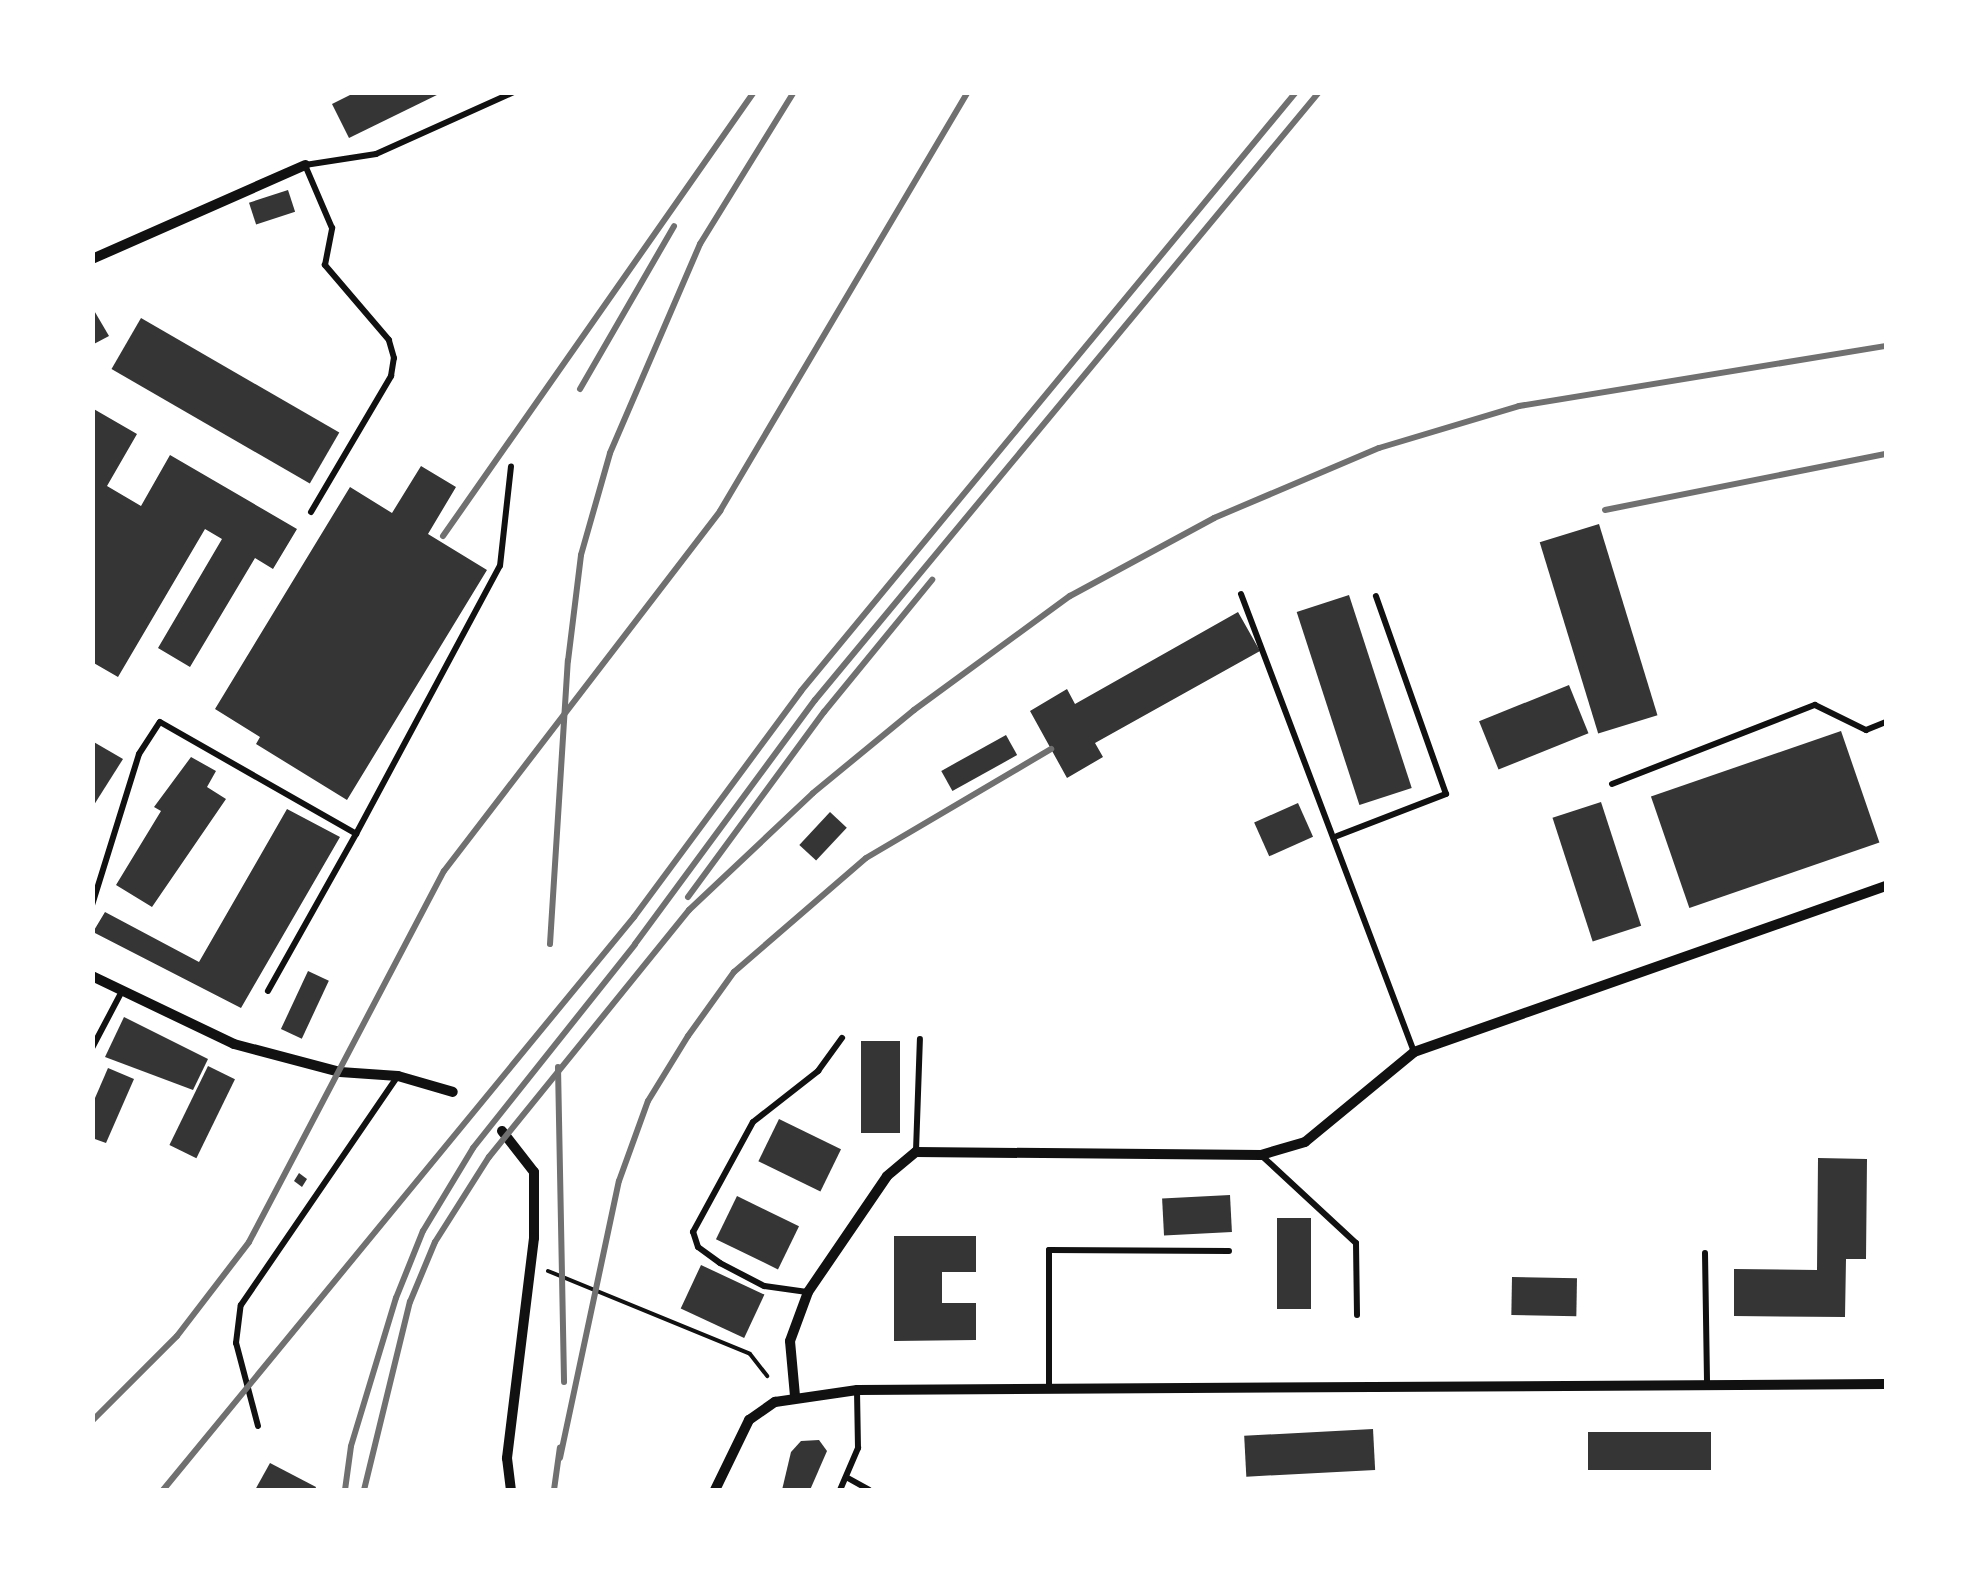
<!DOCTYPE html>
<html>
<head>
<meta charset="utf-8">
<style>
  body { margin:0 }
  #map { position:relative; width:1979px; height:1583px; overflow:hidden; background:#fff; font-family:"Alegreya Sans",sans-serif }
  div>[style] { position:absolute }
  .building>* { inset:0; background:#353535; transform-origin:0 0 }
  .path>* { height:4px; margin:-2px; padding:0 2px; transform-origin:2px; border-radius:2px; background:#111 }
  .service>* { height:6px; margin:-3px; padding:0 3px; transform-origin:3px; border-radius:3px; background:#111 }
  .minor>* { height:10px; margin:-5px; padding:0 5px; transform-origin:5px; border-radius:5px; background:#111 }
  .rail>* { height:6px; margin:-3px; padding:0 3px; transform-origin:3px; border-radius:3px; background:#707070 }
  span { translate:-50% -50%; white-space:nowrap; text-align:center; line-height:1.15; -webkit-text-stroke:8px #fff; paint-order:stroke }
  .frame { position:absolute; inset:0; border:95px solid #fff; pointer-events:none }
</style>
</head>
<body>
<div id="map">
  <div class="building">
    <i style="clip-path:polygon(356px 92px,443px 92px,349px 138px,332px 104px)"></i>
    <i style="left:288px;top:190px;width:23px;height:41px;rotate:72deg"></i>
    <i style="clip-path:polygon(92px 307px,109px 336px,92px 345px)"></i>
    <i style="left:141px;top:318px;width:229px;height:59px;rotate:30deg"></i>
    <i style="clip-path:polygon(92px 408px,137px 434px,107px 486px,141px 506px,170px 455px,297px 529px,273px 569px,255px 558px,190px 667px,158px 648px,222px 539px,205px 529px,118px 677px,92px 662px)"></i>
    <i style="clip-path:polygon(421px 466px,456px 487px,428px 534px,487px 570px,347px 800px,256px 744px,260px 737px,215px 709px,350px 487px,392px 513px)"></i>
    <i style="left:1599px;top:524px;width:200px;height:62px;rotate:73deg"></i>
    <i style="left:1349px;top:595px;width:203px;height:55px;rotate:72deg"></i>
    <i style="clip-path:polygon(1238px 612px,1260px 651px,1095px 743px,1103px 757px,1067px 778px,1030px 711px,1067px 689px,1075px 704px)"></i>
    <i style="left:1569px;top:685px;width:52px;height:97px;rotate:68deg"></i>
    <i style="left:1841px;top:731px;width:118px;height:201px;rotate:71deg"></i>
    <i style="left:1006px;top:735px;width:23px;height:74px;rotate:61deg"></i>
    <i style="clip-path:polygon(92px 741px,123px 759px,92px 808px)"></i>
    <i style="clip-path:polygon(191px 757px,216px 771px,207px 787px,226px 799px,152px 907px,116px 885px,161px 811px,154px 807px)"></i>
    <i style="left:1601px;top:802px;width:130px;height:51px;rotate:72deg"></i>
    <i style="left:1298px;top:803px;width:37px;height:48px;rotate:66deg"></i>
    <i style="clip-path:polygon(287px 809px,340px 837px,241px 1008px,93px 932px,105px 912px,199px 962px)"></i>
    <i style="left:830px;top:812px;width:23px;height:45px;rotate:43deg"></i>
    <i style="left:308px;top:971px;width:23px;height:64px;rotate:25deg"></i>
    <i style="clip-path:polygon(124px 1017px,208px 1059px,193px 1090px,105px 1057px)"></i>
    <i style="left:900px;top:1041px;width:92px;height:39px;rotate:90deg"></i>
    <i style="left:208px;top:1066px;width:30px;height:88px;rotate:26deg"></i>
    <i style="clip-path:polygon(108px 1068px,134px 1079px,106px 1143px,92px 1138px,92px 1105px)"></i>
    <i style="left:779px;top:1119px;width:69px;height:47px;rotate:26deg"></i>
    <i style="clip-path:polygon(1818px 1158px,1867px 1159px,1866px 1259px,1846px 1259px,1845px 1317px,1734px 1316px,1734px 1269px,1817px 1270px)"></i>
    <i style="clip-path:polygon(299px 1173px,307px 1179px,302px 1187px,294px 1181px)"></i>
    <i style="left:1230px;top:1195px;width:37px;height:68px;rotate:87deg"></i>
    <i style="left:737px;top:1196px;width:69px;height:48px;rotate:26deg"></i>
    <i style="left:1311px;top:1218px;width:91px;height:34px;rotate:90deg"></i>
    <i style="clip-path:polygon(894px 1236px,976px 1236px,976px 1272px,942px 1272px,942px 1303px,976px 1303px,976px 1340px,894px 1341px)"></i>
    <i style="left:701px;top:1265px;width:70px;height:48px;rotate:25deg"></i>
    <i style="left:1512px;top:1277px;width:65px;height:38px;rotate:1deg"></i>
    <i style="left:1373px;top:1429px;width:41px;height:129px;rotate:87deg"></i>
    <i style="left:1588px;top:1432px;width:123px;height:38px"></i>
    <i style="clip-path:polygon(819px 1440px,827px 1451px,810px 1490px,782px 1490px,791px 1452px,801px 1441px)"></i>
    <i style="clip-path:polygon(270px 1463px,316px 1487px,315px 1490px,255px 1490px)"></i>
  </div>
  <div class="path">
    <i style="left:548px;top:1271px;width:218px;rotate:22.3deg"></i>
    <i style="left:750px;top:1354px;width:28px;rotate:52deg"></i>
  </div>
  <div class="service">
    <i style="left:311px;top:512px;width:158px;rotate:-59.5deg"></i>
    <i style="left:391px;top:376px;width:18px;rotate:-81deg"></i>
    <i style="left:394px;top:358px;width:19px;rotate:-106deg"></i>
    <i style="left:389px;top:340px;width:99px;rotate:-130.5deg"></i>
    <i style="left:325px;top:265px;width:38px;rotate:-79deg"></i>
    <i style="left:332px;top:228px;width:69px;rotate:-113.2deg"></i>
    <i style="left:305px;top:165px;width:72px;rotate:-8.8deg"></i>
    <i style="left:376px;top:154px;width:151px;rotate:-24.2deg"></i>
    <i style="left:1241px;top:594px;width:490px;rotate:69.3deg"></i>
    <i style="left:1612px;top:784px;width:218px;rotate:-21.3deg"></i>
    <i style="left:1815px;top:705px;width:57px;rotate:26.1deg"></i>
    <i style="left:1866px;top:730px;width:22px;rotate:-22deg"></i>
    <i style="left:356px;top:834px;width:304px;rotate:-61.8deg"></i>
    <i style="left:500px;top:566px;width:100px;rotate:-83.7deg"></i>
    <i style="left:1337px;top:836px;width:117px;rotate:-21.1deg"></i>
    <i style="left:1446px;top:794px;width:210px;rotate:-109.5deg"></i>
    <i style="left:92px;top:905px;width:158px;rotate:-72.7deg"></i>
    <i style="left:139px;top:754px;width:38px;rotate:-57deg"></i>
    <i style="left:160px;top:722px;width:226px;rotate:29.7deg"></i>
    <i style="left:356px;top:834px;width:180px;rotate:119.3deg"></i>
    <i style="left:92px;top:1048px;width:64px;rotate:-62.2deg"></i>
    <i style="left:916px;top:1151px;width:112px;rotate:-88deg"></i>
    <i style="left:1262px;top:1156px;width:128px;rotate:42.8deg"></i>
    <i style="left:1356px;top:1243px;width:72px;rotate:89.2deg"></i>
    <i style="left:1705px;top:1253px;width:132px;rotate:89.1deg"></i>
    <i style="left:807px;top:1292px;width:43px;rotate:-172.1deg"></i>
    <i style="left:764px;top:1286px;width:50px;rotate:-152.4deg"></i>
    <i style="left:720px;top:1263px;width:27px;rotate:-144deg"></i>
    <i style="left:698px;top:1247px;width:16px;rotate:-108deg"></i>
    <i style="left:693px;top:1232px;width:125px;rotate:-61.4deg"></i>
    <i style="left:753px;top:1122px;width:83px;rotate:-38.1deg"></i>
    <i style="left:818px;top:1071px;width:41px;rotate:-54deg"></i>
    <i style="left:1049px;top:1388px;width:138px;rotate:-90deg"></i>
    <i style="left:1049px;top:1250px;width:180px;rotate:0.3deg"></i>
    <i style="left:258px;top:1426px;width:86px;rotate:-104.8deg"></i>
    <i style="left:236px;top:1343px;width:38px;rotate:-83deg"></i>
    <i style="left:241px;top:1305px;width:276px;rotate:-55.6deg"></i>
    <i style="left:846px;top:1477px;width:26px;rotate:29deg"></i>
    <i style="left:840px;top:1490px;width:46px;rotate:-66.8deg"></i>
    <i style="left:858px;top:1448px;width:58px;rotate:-91deg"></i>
  </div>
  <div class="minor">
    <i style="left:92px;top:259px;width:233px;rotate:-23.8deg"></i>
    <i style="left:92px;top:976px;width:157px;rotate:25.6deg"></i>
    <i style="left:234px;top:1044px;width:110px;rotate:14.8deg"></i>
    <i style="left:340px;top:1072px;width:58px;rotate:3.9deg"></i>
    <i style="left:398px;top:1076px;width:57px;rotate:16.2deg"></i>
    <i style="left:502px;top:1131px;width:52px;rotate:52deg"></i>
    <i style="left:534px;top:1172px;width:66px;rotate:90deg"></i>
    <i style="left:534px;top:1238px;width:222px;rotate:97deg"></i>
    <i style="left:507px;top:1458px;width:32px;rotate:83deg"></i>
    <i style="left:795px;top:1396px;width:55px;rotate:-95.2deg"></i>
    <i style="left:790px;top:1341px;width:52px;rotate:-69.8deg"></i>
    <i style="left:808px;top:1292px;width:140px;rotate:-55.7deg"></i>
    <i style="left:887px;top:1176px;width:38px;rotate:-40deg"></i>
    <i style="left:916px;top:1152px;width:345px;rotate:0.5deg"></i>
    <i style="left:1261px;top:1155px;width:46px;rotate:-16.5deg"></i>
    <i style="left:1305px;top:1142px;width:141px;rotate:-39.5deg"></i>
    <i style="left:1414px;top:1052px;width:500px;rotate:-19.38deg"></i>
    <i style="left:715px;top:1490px;width:78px;rotate:-64.1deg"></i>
    <i style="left:749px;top:1420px;width:32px;rotate:-35deg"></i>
    <i style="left:775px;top:1402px;width:83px;rotate:-8.3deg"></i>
    <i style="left:857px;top:1390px;width:1029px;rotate:-0.33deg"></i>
  </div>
  <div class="rail">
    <i style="left:580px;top:389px;width:188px;rotate:-60deg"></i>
    <i style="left:1605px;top:510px;width:287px;rotate:-11.3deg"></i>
    <i style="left:443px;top:536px;width:542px;rotate:-54.99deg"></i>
    <i style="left:688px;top:897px;width:230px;rotate:-53.7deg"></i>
    <i style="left:824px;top:712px;width:171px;rotate:-50.7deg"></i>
    <i style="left:550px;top:944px;width:284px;rotate:-86.4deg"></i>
    <i style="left:568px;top:661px;width:107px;rotate:-83deg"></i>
    <i style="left:581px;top:555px;width:106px;rotate:-74.1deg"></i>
    <i style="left:610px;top:453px;width:228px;rotate:-66.7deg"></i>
    <i style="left:700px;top:244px;width:179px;rotate:-58.3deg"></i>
    <i style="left:558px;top:1067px;width:315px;rotate:88.9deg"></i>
    <i style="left:92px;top:1421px;width:120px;rotate:-45deg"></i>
    <i style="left:177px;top:1336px;width:118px;rotate:-52.5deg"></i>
    <i style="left:249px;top:1242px;width:419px;rotate:-62.3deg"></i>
    <i style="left:444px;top:871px;width:454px;rotate:-52.5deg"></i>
    <i style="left:720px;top:511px;width:487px;rotate:-59.4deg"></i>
    <i style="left:560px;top:1458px;width:283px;rotate:-78deg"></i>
    <i style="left:619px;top:1181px;width:85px;rotate:-70.1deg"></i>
    <i style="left:648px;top:1101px;width:76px;rotate:-58.4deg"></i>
    <i style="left:688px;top:1036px;width:79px;rotate:-54.3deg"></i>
    <i style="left:734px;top:972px;width:174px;rotate:-40.8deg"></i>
    <i style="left:866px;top:858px;width:215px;rotate:-30.5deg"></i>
    <i style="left:163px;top:1490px;width:742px;rotate:-50.58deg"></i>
    <i style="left:634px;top:917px;width:281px;rotate:-53.5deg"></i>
    <i style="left:801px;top:691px;width:777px;rotate:-50.43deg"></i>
    <i style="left:345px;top:1490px;width:44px;rotate:-82.2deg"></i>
    <i style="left:351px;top:1446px;width:155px;rotate:-73.1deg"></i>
    <i style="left:396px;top:1298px;width:72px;rotate:-68.1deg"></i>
    <i style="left:423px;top:1231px;width:97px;rotate:-58.9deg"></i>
    <i style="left:473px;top:1148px;width:260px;rotate:-51.5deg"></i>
    <i style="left:635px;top:944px;width:303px;rotate:-53.6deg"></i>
    <i style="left:815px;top:700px;width:790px;rotate:-50.34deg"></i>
    <i style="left:364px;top:1490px;width:194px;rotate:-76.3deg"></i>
    <i style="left:410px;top:1302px;width:65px;rotate:-67.4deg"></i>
    <i style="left:435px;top:1242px;width:101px;rotate:-57.6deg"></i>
    <i style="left:489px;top:1157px;width:318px;rotate:-51deg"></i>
    <i style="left:689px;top:910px;width:170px;rotate:-43.3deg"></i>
    <i style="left:813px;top:793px;width:131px;rotate:-39.4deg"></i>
    <i style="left:914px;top:710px;width:193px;rotate:-36.2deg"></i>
    <i style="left:1070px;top:596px;width:164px;rotate:-28.4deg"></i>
    <i style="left:1214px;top:518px;width:179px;rotate:-23deg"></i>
    <i style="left:1379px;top:448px;width:146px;rotate:-16.7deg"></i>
    <i style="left:1519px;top:406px;width:372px;rotate:-9.3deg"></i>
    <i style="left:554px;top:1490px;width:43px;rotate:-82.1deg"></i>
  </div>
  <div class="frame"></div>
</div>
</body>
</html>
